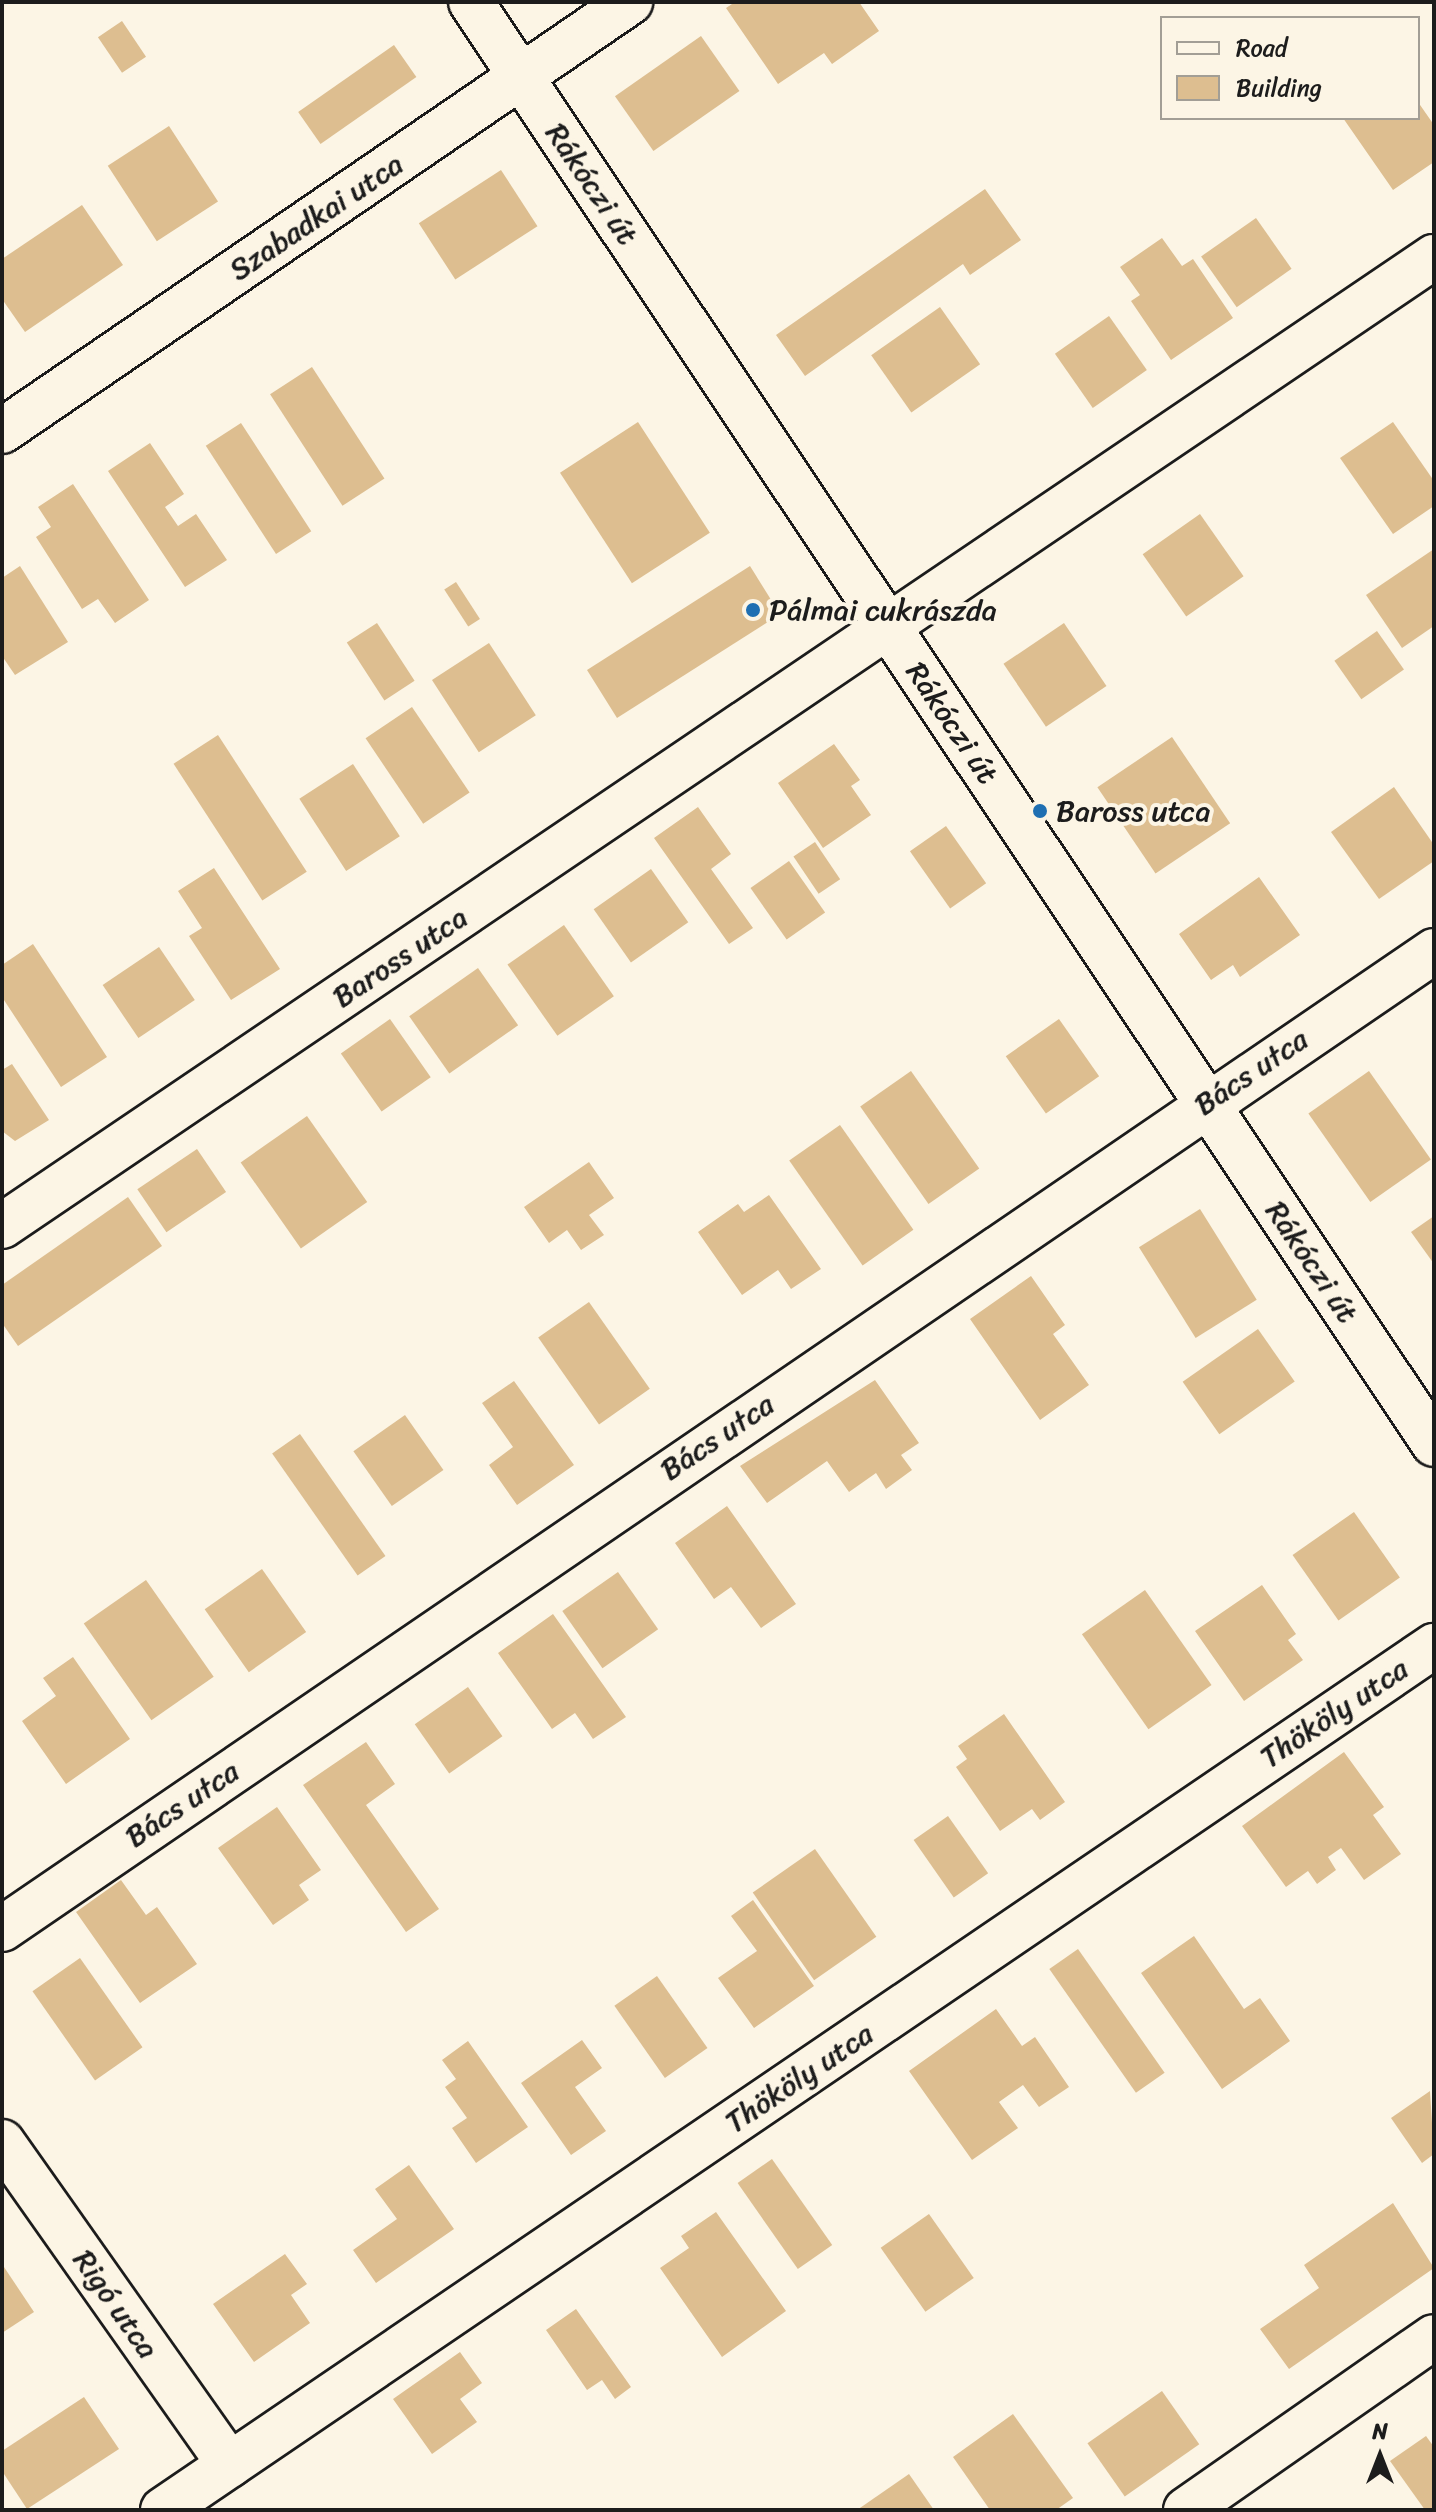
<!DOCTYPE html>
<html>
<head>
<meta charset="utf-8">
<style>
  body { margin:0 }
  #map { position:relative; width:1436px; height:2512px; overflow:hidden; background:#fcf5e5; font-family:Sriracha,sans-serif }
  div>[style] { position:absolute }
  .building>* { inset:0; background:#ddbe90; transform-origin:0 0 }
  .roads { filter:drop-shadow(2px 0 #1c1c1c) drop-shadow(-2px 0 #1c1c1c) drop-shadow(0 2px #1c1c1c) drop-shadow(0 -2px #1c1c1c) }
  .minor>* { height:44px; margin:-22px; padding:0 22px; transform-origin:22px; border-radius:22px; background:#fcf5e5 }
  .dots>* { width:22px; height:22px; translate:-50% -50%; box-sizing:border-box; border:4px solid #fcf5e5; border-radius:50% }
  span { translate:-50% -50%; white-space:nowrap; text-align:center; line-height:1.15; -webkit-text-stroke:8px #fcf5e5; paint-order:stroke }
  .street-label { font-size:30px; color:#1c1c1c }
  .poi-label { font-size:30px; color:#1c1c1c }
  .left { translate:0 -50%; text-align:left }
  .frame { position:absolute; inset:0; border:4px solid #1c1c1c; pointer-events:none }
  .legend { position:absolute; left:1160px; top:16px; width:260px; height:104px; box-sizing:border-box; background:#fcf5e5; border:2px solid #a29e95; margin:0; padding:10px 14px; list-style:none; font-size:24px; color:#1c1c1c }
  .legend li { display:flex; align-items:center; gap:16px; height:40px }
  .legend b { width:40px; border:2px solid #a29e95 }
  .north { position:absolute; left:1340px; top:2416px; width:80px; height:80px; -webkit-text-stroke:6px #fcf5e5; paint-order:stroke; rotate:0deg; font-size:22px; font-weight:700; line-height:32px; text-align:center; color:#1c1c1c }
  .north::after { content:''; display:block; margin:auto; width:28px; height:36px; background:#1c1c1c; clip-path:polygon(50% 0,100% 100%,50% 72%,0 100%) }
</style>
</head>
<body>
<div id="map">
  <div class="building">
    <i style="clip-path:polygon(735px 2px,859px 2px,879px 31px,832px 64px,824px 53px,778px 84px,726px 8px)"></i>
    <i style="left:122px;top:21px;width:43px;height:29px;rotate:56deg"></i>
    <i style="left:701px;top:36px;width:67px;height:105px;rotate:55deg"></i>
    <i style="left:394px;top:45px;width:39px;height:117px;rotate:55deg"></i>
    <i style="clip-path:polygon(1418px 102px,1434px 125px,1434px 162px,1393px 190px,1343px 118px,1418px 118px)"></i>
    <i style="left:169px;top:126px;width:90px;height:73px;rotate:57deg"></i>
    <i style="left:501px;top:170px;width:67px;height:98px;rotate:57deg"></i>
    <i style="clip-path:polygon(985px 189px,1021px 240px,970px 275px,963px 264px,805px 376px,776px 335px)"></i>
    <i style="clip-path:polygon(82px 205px,123px 265px,25px 332px,2px 299px,2px 259px)"></i>
    <i style="left:1256px;top:218px;width:62px;height:67px;rotate:55deg"></i>
    <i style="clip-path:polygon(1162px 238px,1182px 266px,1193px 259px,1233px 318px,1171px 360px,1131px 301px,1140px 295px,1120px 267px)"></i>
    <i style="left:940px;top:307px;width:70px;height:84px;rotate:55deg"></i>
    <i style="left:1109px;top:316px;width:66px;height:66px;rotate:55deg"></i>
    <i style="left:312px;top:367px;width:133px;height:50px;rotate:57deg"></i>
    <i style="left:638px;top:422px;width:132px;height:93px;rotate:57deg"></i>
    <i style="clip-path:polygon(1393px 422px,1434px 481px,1434px 506px,1393px 534px,1340px 458px)"></i>
    <i style="left:241px;top:423px;width:129px;height:42px;rotate:57deg"></i>
    <i style="clip-path:polygon(150px 443px,184px 494px,165px 507px,178px 526px,196px 514px,227px 560px,185px 587px,108px 471px)"></i>
    <i style="clip-path:polygon(73px 484px,149px 600px,115px 623px,98px 599px,82px 609px,36px 537px,51px 527px,38px 507px)"></i>
    <i style="left:1200px;top:514px;width:76px;height:70px;rotate:55deg"></i>
    <i style="clip-path:polygon(1434px 549px,1434px 626px,1402px 648px,1366px 595px)"></i>
    <i style="clip-path:polygon(20px 566px,68px 642px,15px 675px,2px 656px,2px 578px)"></i>
    <i style="clip-path:polygon(750px 566px,773px 603px,771px 620px,617px 718px,587px 670px)"></i>
    <i style="left:456px;top:582px;width:44px;height:14px;rotate:57deg"></i>
    <i style="left:377px;top:623px;width:69px;height:36px;rotate:57deg"></i>
    <i style="left:1064px;top:623px;width:76px;height:73px;rotate:56deg"></i>
    <i style="left:1377px;top:631px;width:47px;height:52px;rotate:55deg"></i>
    <i style="left:489px;top:643px;width:86px;height:68px;rotate:57deg"></i>
    <i style="left:412px;top:707px;width:103px;height:56px;rotate:56deg"></i>
    <i style="left:218px;top:735px;width:163px;height:53px;rotate:57deg"></i>
    <i style="left:1172px;top:737px;width:104px;height:90px;rotate:56deg"></i>
    <i style="clip-path:polygon(834px 744px,860px 780px,851px 786px,871px 815px,823px 848px,778px 783px)"></i>
    <i style="left:353px;top:764px;width:86px;height:64px;rotate:57deg"></i>
    <i style="clip-path:polygon(1394px 787px,1434px 845px,1434px 861px,1379px 899px,1331px 832px)"></i>
    <i style="clip-path:polygon(698px 807px,731px 854px,711px 869px,753px 928px,729px 944px,654px 838px)"></i>
    <i style="left:946px;top:826px;width:70px;height:44px;rotate:55deg"></i>
    <i style="left:815px;top:842px;width:45px;height:26px;rotate:56deg"></i>
    <i style="left:789px;top:861px;width:63px;height:47px;rotate:55deg"></i>
    <i style="clip-path:polygon(214px 868px,280px 969px,231px 1000px,189px 936px,202px 928px,178px 891px)"></i>
    <i style="left:651px;top:869px;width:65px;height:70px;rotate:55deg"></i>
    <i style="clip-path:polygon(1259px 877px,1300px 935px,1240px 977px,1233px 965px,1211px 980px,1179px 934px)"></i>
    <i style="left:564px;top:925px;width:87px;height:69px;rotate:55deg"></i>
    <i style="clip-path:polygon(33px 944px,107px 1057px,61px 1087px,2px 997px,2px 965px)"></i>
    <i style="left:159px;top:947px;width:64px;height:68px;rotate:56deg"></i>
    <i style="left:478px;top:968px;width:70px;height:84px;rotate:55deg"></i>
    <i style="left:390px;top:1019px;width:71px;height:60px;rotate:55deg"></i>
    <i style="left:1059px;top:1019px;width:70px;height:65px;rotate:55deg"></i>
    <i style="clip-path:polygon(12px 1064px,49px 1120px,15px 1141px,2px 1131px,2px 1070px)"></i>
    <i style="left:911px;top:1071px;width:119px;height:62px;rotate:55deg"></i>
    <i style="left:1369px;top:1071px;width:108px;height:74px;rotate:55deg"></i>
    <i style="left:307px;top:1116px;width:105px;height:81px;rotate:55deg"></i>
    <i style="left:840px;top:1125px;width:128px;height:62px;rotate:55deg"></i>
    <i style="left:197px;top:1149px;width:52px;height:72px;rotate:56deg"></i>
    <i style="clip-path:polygon(589px 1162px,614px 1198px,589px 1215px,604px 1235px,581px 1250px,567px 1230px,549px 1243px,524px 1207px)"></i>
    <i style="clip-path:polygon(769px 1195px,821px 1269px,791px 1289px,778px 1270px,742px 1295px,698px 1232px,738px 1204px,744px 1212px)"></i>
    <i style="clip-path:polygon(128px 1197px,162px 1246px,18px 1346px,2px 1323px,2px 1285px)"></i>
    <i style="left:1200px;top:1209px;width:107px;height:72px;rotate:58deg"></i>
    <i style="clip-path:polygon(1434px 1216px,1434px 1264px,1411px 1232px)"></i>
    <i style="clip-path:polygon(1031px 1276px,1065px 1325px,1053px 1334px,1089px 1385px,1040px 1420px,970px 1319px)"></i>
    <i style="left:589px;top:1302px;width:106px;height:62px;rotate:55deg"></i>
    <i style="left:1258px;top:1329px;width:64px;height:92px;rotate:55deg"></i>
    <i style="clip-path:polygon(875px 1380px,919px 1443px,901px 1455px,912px 1470px,886px 1489px,876px 1473px,849px 1492px,827px 1461px,767px 1503px,740px 1466px)"></i>
    <i style="clip-path:polygon(514px 1381px,574px 1465px,517px 1505px,489px 1465px,513px 1447px,482px 1403px)"></i>
    <i style="left:405px;top:1415px;width:67px;height:63px;rotate:55deg"></i>
    <i style="left:300px;top:1434px;width:149px;height:34px;rotate:55deg"></i>
    <i style="clip-path:polygon(727px 1506px,796px 1604px,761px 1628px,731px 1587px,714px 1599px,675px 1543px)"></i>
    <i style="left:1354px;top:1512px;width:80px;height:75px;rotate:55deg"></i>
    <i style="left:262px;top:1569px;width:77px;height:70px;rotate:55deg"></i>
    <i style="left:618px;top:1572px;width:70px;height:68px;rotate:55deg"></i>
    <i style="left:146px;top:1580px;width:118px;height:76px;rotate:55deg"></i>
    <i style="clip-path:polygon(1262px 1585px,1296px 1634px,1288px 1640px,1303px 1660px,1244px 1701px,1195px 1631px)"></i>
    <i style="left:1145px;top:1590px;width:116px;height:77px;rotate:55deg"></i>
    <i style="clip-path:polygon(553px 1614px,626px 1717px,593px 1739px,575px 1713px,552px 1729px,498px 1653px)"></i>
    <i style="clip-path:polygon(73px 1657px,130px 1739px,66px 1784px,22px 1721px,56px 1696px,43px 1678px)"></i>
    <i style="left:468px;top:1687px;width:60px;height:65px;rotate:55deg"></i>
    <i style="clip-path:polygon(1004px 1714px,1065px 1802px,1040px 1820px,1032px 1809px,1000px 1831px,956px 1767px,967px 1759px,958px 1746px)"></i>
    <i style="clip-path:polygon(366px 1742px,395px 1784px,366px 1805px,439px 1909px,406px 1932px,303px 1785px)"></i>
    <i style="clip-path:polygon(1344px 1752px,1384px 1807px,1373px 1815px,1401px 1854px,1364px 1880px,1341px 1848px,1328px 1857px,1336px 1870px,1317px 1884px,1308px 1871px,1286px 1887px,1242px 1826px)"></i>
    <i style="clip-path:polygon(277px 1807px,321px 1870px,299px 1885px,309px 1900px,273px 1925px,218px 1848px)"></i>
    <i style="left:948px;top:1816px;width:70px;height:42px;rotate:55deg"></i>
    <i style="left:815px;top:1849px;width:107px;height:76px;rotate:55deg"></i>
    <i style="clip-path:polygon(121px 1880px,146px 1915px,157px 1907px,197px 1964px,140px 2003px,76px 1912px)"></i>
    <i style="clip-path:polygon(753px 1900px,814px 1986px,754px 2028px,718px 1978px,757px 1951px,731px 1916px)"></i>
    <i style="clip-path:polygon(1194px 1936px,1244px 2009px,1260px 1998px,1290px 2041px,1222px 2089px,1141px 1973px)"></i>
    <i style="left:1078px;top:1949px;width:151px;height:35px;rotate:55deg"></i>
    <i style="left:80px;top:1958px;width:109px;height:58px;rotate:55deg"></i>
    <i style="left:657px;top:1976px;width:88px;height:52px;rotate:55deg"></i>
    <i style="clip-path:polygon(996px 2009px,1022px 2046px,1035px 2037px,1069px 2087px,1039px 2107px,1023px 2085px,999px 2102px,1018px 2128px,972px 2160px,909px 2071px)"></i>
    <i style="clip-path:polygon(582px 2040px,602px 2068px,575px 2087px,606px 2131px,571px 2155px,521px 2083px)"></i>
    <i style="clip-path:polygon(468px 2041px,528px 2127px,476px 2163px,452px 2128px,467px 2118px,445px 2087px,456px 2079px,442px 2060px)"></i>
    <i style="clip-path:polygon(1430px 2091px,1434px 2154px,1422px 2163px,1391px 2118px)"></i>
    <i style="left:772px;top:2159px;width:105px;height:42px;rotate:55deg"></i>
    <i style="clip-path:polygon(409px 2165px,454px 2229px,376px 2283px,353px 2250px,397px 2219px,375px 2189px)"></i>
    <i style="clip-path:polygon(1393px 2203px,1434px 2268px,1289px 2369px,1260px 2329px,1319px 2288px,1304px 2265px)"></i>
    <i style="clip-path:polygon(716px 2212px,786px 2311px,722px 2357px,660px 2268px,689px 2248px,681px 2236px)"></i>
    <i style="left:929px;top:2214px;width:78px;height:59px;rotate:55deg"></i>
    <i style="clip-path:polygon(285px 2254px,307px 2284px,291px 2295px,310px 2323px,254px 2362px,213px 2304px)"></i>
    <i style="clip-path:polygon(2px 2264px,34px 2312px,2px 2333px)"></i>
    <i style="clip-path:polygon(576px 2309px,631px 2387px,615px 2399px,602px 2380px,587px 2390px,546px 2330px)"></i>
    <i style="clip-path:polygon(460px 2352px,482px 2383px,460px 2399px,477px 2422px,432px 2454px,393px 2399px)"></i>
    <i style="left:1162px;top:2391px;width:65px;height:91px;rotate:55deg"></i>
    <i style="clip-path:polygon(84px 2397px,119px 2449px,27px 2509px,2px 2471px,2px 2451px)"></i>
    <i style="clip-path:polygon(1013px 2414px,1073px 2498px,1056px 2510px,990px 2510px,953px 2457px)"></i>
    <i style="clip-path:polygon(1426px 2436px,1434px 2447px,1434px 2510px,1425px 2510px,1390px 2461px)"></i>
    <i style="clip-path:polygon(909px 2474px,934px 2510px,857px 2510px)"></i>
  </div>
  <div class="roads">
    <div class="minor">
      <i style="left:471px;top:2px;width:1734px;rotate:56.26deg"></i>
      <i style="left:2px;top:431px;width:761px;rotate:-34.34deg"></i>
      <i style="left:2px;top:1226px;width:1729px;rotate:-34.09deg"></i>
      <i style="left:2px;top:1929px;width:1734px;rotate:-34.33deg"></i>
      <i style="left:2px;top:2142px;width:395px;rotate:54.8deg"></i>
      <i style="left:163px;top:2510px;width:1537px;rotate:-34.21deg"></i>
      <i style="left:1186px;top:2510px;width:302px;rotate:-34.9deg"></i>
    </div>
  </div>
  <div class="dots">
    <i style="left:753px;top:610px;background:#1f6fb2"></i>
    <i style="left:1040px;top:811px;background:#1f6fb2"></i>
  </div>
  <div class="street-label">
    <span style="left:592px;top:184px;rotate:56deg">Rákóczi út</span>
    <span style="left:316px;top:217px;rotate:-34deg">Szabadkai utca</span>
    <span style="left:952px;top:723px;rotate:56deg">Rákóczi út</span>
    <span style="left:400px;top:957px;rotate:-34deg">Baross utca</span>
    <span style="left:1251px;top:1072px;rotate:-34deg">Bács utca</span>
    <span style="left:1312px;top:1262px;rotate:56deg">Rákóczi út</span>
    <span style="left:717px;top:1437px;rotate:-34deg">Bács utca</span>
    <span style="left:1334px;top:1713px;rotate:-34deg">Thököly utca</span>
    <span style="left:182px;top:1804px;rotate:-34deg">Bács utca</span>
    <span style="left:799px;top:2078px;rotate:-34deg">Thököly utca</span>
    <span style="left:116px;top:2304px;rotate:55deg">Rigó utca</span>
  </div>
  <div class="poi-label">
    <span class="left" style="left:769px;top:610px">Pálmai cukrászda</span>
    <span class="left" style="left:1056px;top:811px">Baross utca</span>
  </div>
  <div class="frame"></div>
  <ul class="legend">
  <li><b style="height:10px;background:#fcf5e5"></b>Road</li>
  <li><b style="height:22px;background:#ddbe90"></b>Building</li>
  </ul>
  <div class="north">N</div>
</div>
</body>
</html>
